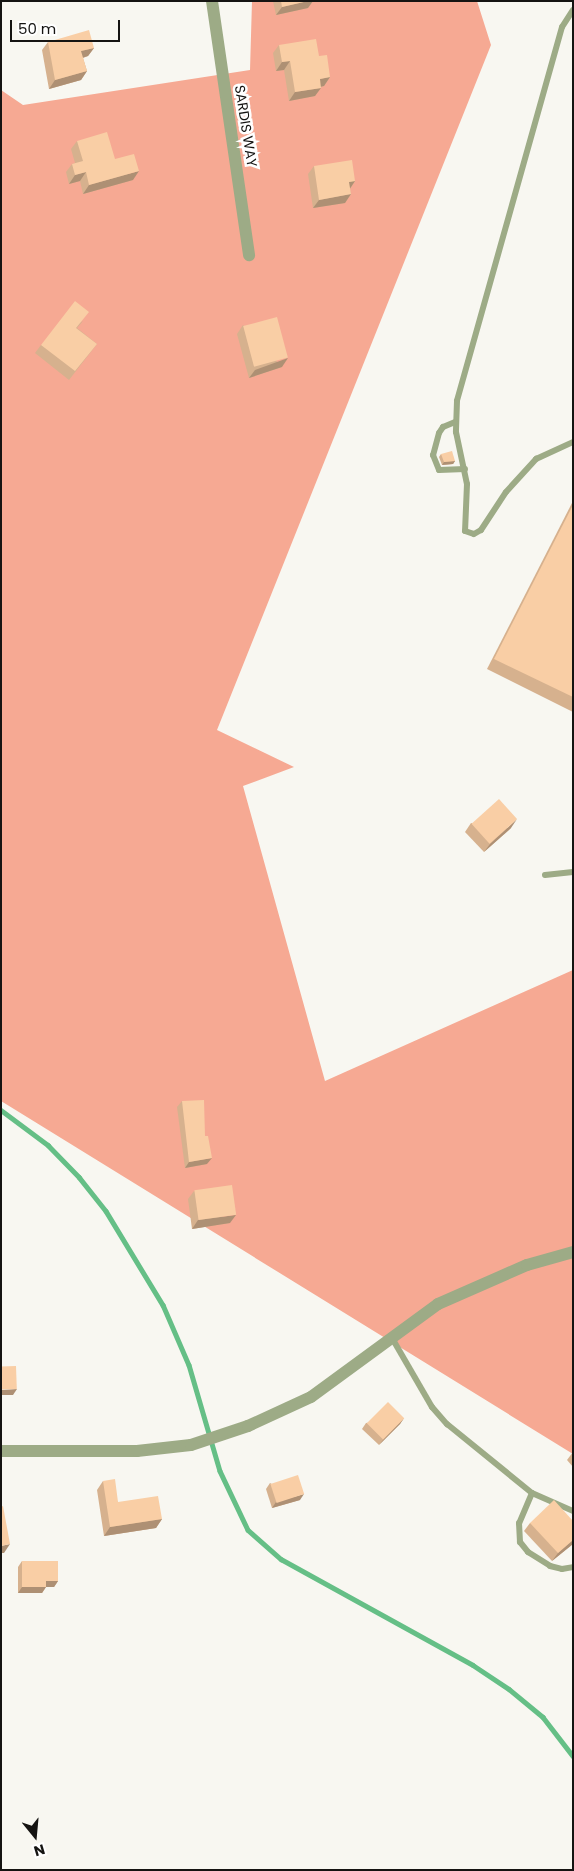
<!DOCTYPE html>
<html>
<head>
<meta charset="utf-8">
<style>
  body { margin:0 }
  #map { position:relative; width:574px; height:1871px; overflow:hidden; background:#f8f7f1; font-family:Poppins,sans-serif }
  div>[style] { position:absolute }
  .forest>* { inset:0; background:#f6a993 }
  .stream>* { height:4.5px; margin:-2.25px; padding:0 2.25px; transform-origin:2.25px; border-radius:2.25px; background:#65bf86 }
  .service>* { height:6px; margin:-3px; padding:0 3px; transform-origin:3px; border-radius:3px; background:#9dab86 }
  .minor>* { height:12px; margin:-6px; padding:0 6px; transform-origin:6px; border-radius:6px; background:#9dab86 }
  .wall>* { inset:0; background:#d6b18e }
  .shaded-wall>* { inset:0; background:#ae9074 }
  .building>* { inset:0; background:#f9cea5; transform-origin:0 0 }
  span { translate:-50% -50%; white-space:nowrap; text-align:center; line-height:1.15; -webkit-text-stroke:5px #fff; paint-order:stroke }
  .street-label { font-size:14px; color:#151412 }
  .frame { position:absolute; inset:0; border:2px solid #151412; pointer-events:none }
  .north { position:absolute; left:10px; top:1811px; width:50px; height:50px; -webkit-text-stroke:4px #fff; paint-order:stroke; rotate:163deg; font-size:14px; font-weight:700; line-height:20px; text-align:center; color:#151412 }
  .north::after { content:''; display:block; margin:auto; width:18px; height:22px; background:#151412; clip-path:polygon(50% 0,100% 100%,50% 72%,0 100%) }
  .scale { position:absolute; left:10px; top:20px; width:110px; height:22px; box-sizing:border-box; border:2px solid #151412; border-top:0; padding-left:6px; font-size:15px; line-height:18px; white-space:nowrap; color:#151412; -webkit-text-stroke:4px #fff; paint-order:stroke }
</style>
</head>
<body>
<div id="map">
  <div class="forest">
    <i style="clip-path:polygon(252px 1px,477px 1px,491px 45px,217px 730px,294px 767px,243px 786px,325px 1081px,573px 970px,573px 1454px,1px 1101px,1px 90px,23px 105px,250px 70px)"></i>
  </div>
  <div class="stream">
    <i style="left:1px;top:1110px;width:59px;rotate:36.7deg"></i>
    <i style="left:48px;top:1145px;width:45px;rotate:45.9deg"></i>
    <i style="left:79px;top:1177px;width:43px;rotate:51.5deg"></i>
    <i style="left:106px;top:1211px;width:110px;rotate:58.8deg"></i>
    <i style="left:163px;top:1305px;width:65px;rotate:66.6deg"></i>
    <i style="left:189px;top:1365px;width:110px;rotate:73.7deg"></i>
    <i style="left:220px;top:1471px;width:65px;rotate:64.6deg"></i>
    <i style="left:248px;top:1530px;width:44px;rotate:41.3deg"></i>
    <i style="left:281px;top:1559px;width:219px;rotate:28.9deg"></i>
    <i style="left:473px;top:1665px;width:43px;rotate:33.7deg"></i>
    <i style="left:509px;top:1689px;width:44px;rotate:39.5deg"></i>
    <i style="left:543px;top:1717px;width:49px;rotate:52.4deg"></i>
  </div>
  <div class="service">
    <i style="left:573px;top:10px;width:20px;rotate:123deg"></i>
    <i style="left:562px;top:27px;width:388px;rotate:105.7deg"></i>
    <i style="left:457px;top:401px;width:31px;rotate:92deg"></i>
    <i style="left:456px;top:432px;width:53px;rotate:78.1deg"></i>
    <i style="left:467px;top:484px;width:47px;rotate:92.4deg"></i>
    <i style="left:465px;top:531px;width:9px;rotate:18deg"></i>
    <i style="left:474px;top:534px;width:8px;rotate:-30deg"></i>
    <i style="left:481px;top:530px;width:45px;rotate:-56.7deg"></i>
    <i style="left:506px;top:492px;width:45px;rotate:-47.7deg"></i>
    <i style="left:536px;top:459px;width:41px;rotate:-24.7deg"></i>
    <i style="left:455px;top:422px;width:13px;rotate:157deg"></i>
    <i style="left:443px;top:427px;width:7px;rotate:124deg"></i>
    <i style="left:439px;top:433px;width:23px;rotate:105deg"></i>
    <i style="left:433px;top:455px;width:16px;rotate:68deg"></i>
    <i style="left:439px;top:470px;width:26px;rotate:-2deg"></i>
    <i style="left:545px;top:875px;width:28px;rotate:-6deg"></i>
    <i style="left:392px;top:1338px;width:80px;rotate:59.9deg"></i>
    <i style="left:432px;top:1407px;width:23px;rotate:49deg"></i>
    <i style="left:447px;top:1424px;width:109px;rotate:39.1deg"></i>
    <i style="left:532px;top:1493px;width:45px;rotate:23.7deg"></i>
    <i style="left:532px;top:1493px;width:33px;rotate:113deg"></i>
    <i style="left:519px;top:1523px;width:19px;rotate:87deg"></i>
    <i style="left:520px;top:1542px;width:13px;rotate:51deg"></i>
    <i style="left:528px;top:1552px;width:26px;rotate:32deg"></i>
    <i style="left:550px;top:1566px;width:12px;rotate:14deg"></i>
    <i style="left:562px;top:1569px;width:11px;rotate:-10deg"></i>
  </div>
  <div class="minor">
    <i style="left:212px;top:1px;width:257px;rotate:81.7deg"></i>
    <i style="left:1px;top:1451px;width:136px"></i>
    <i style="left:137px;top:1451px;width:54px;rotate:-6.3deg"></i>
    <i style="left:191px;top:1445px;width:60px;rotate:-18.4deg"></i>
    <i style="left:248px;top:1426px;width:69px;rotate:-24.7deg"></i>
    <i style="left:311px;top:1397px;width:157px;rotate:-36.2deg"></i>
    <i style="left:438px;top:1304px;width:97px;rotate:-23.7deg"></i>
    <i style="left:527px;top:1265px;width:48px;rotate:-15.8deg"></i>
  </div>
  <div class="wall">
    <i style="clip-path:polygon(273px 1px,313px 1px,308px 8px,276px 15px)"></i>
    <i style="clip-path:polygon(48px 42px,94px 48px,88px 56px,83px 58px,87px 71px,81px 80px,49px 89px,42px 50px)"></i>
    <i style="clip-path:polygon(279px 45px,319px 56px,330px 77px,324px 86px,321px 87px,315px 96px,289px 101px,284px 70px,276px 71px,273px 53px)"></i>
    <i style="clip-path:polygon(77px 141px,115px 159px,133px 180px,83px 194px,80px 181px,69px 184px,66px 172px,72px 164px,75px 163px,71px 149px)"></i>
    <i style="clip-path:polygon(314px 166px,355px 181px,350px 189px,351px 194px,345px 203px,313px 208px,308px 174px)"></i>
    <i style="clip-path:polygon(83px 321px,77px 328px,97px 344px,69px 380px,35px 353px,41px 345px)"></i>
    <i style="clip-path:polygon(243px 325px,282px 367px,249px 378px,237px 334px)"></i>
    <i style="clip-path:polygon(441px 454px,455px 461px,453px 464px,442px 465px,439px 457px)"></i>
    <i style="clip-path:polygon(573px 501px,573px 712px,487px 669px)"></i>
    <i style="clip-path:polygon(471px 823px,511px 828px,484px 852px,465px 832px)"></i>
    <i style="clip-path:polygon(182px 1101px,205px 1136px,207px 1164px,185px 1168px,177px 1107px)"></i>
    <i style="clip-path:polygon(194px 1191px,230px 1223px,192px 1229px,188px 1199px)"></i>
    <i style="clip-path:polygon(404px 1418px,400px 1424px,379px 1445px,362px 1429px,366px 1423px)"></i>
    <i style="clip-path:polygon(573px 1452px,573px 1467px,567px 1460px)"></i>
    <i style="clip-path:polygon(103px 1481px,118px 1502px,162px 1519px,156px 1528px,104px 1536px,97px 1490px)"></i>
    <i style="clip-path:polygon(270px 1483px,300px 1500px,272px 1508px,266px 1489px)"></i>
    <i style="clip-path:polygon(573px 1521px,573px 1544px,552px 1561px,524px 1531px,530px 1523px)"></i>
    <i style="clip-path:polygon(22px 1561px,58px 1581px,54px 1587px,46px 1587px,42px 1593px,18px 1593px,18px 1567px)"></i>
  </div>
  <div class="shaded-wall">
    <i style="clip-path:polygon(308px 1px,313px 1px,308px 8px,276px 15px,282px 7px)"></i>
    <i style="clip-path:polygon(94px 48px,88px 56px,75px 60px,81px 51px)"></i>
    <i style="clip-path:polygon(290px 61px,284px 70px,276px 71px,282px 62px)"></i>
    <i style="clip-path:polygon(87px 71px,81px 80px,49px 89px,55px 80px)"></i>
    <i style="clip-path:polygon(330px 77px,324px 86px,314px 88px,320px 79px)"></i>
    <i style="clip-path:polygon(321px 88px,315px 96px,289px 101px,295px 92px)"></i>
    <i style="clip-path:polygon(139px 171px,133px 180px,83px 194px,89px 185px)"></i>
    <i style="clip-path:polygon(86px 172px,80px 181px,69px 184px,75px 175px)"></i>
    <i style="clip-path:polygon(355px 181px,349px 190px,349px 182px)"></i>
    <i style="clip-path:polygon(351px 194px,345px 203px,313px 208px,319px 200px)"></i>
    <i style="clip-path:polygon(288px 358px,282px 367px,249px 378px,255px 370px)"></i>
    <i style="clip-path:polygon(455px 461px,453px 464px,442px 465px,444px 462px)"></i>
    <i style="clip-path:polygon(517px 819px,511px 828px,484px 852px,490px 844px)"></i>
    <i style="clip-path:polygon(212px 1158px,207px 1164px,185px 1168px,189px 1162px)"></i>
    <i style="clip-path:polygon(236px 1215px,230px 1223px,192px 1229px,198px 1220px)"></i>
    <i style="clip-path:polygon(17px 1389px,13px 1395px,1px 1395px,1px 1390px)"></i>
    <i style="clip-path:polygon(404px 1418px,400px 1424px,379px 1445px,383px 1440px)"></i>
    <i style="clip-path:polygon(304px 1494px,300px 1500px,272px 1508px,276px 1502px)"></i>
    <i style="clip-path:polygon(162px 1519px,156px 1528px,104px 1536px,110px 1527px)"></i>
    <i style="clip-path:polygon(573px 1540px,573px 1544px,552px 1561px,558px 1553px)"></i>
    <i style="clip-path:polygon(10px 1544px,4px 1553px,1px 1553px,1px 1546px)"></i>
    <i style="clip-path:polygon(46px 1581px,58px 1581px,54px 1587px,42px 1587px)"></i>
    <i style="clip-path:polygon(22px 1587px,46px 1587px,42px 1593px,18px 1593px)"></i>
  </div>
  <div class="building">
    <i style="clip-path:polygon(281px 1px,308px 1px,282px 7px)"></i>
    <i style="clip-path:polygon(89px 30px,94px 48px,81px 51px,87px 71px,55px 80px,48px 42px)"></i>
    <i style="clip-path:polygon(316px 39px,319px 56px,327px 55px,330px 77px,320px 79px,321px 88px,295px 92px,290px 61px,282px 62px,279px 45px)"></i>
    <i style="clip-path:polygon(107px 132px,115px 159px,134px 154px,139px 171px,89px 185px,86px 172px,75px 175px,72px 164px,83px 161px,77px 141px)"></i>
    <i style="clip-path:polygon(352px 160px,355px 181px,349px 182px,351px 194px,319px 200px,314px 166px)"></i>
    <i style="clip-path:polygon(75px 301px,89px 312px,76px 328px,97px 344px,75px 371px,41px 345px)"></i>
    <i style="left:277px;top:317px;width:42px;height:35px;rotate:75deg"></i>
    <i style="clip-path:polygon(452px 451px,455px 461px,444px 462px,441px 454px)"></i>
    <i style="clip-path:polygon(573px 505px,573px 697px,494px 659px)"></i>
    <i style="left:499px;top:799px;width:27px;height:37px;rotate:48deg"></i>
    <i style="clip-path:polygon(204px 1100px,205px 1136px,208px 1136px,212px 1158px,189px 1162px,182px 1101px)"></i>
    <i style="left:232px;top:1185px;width:30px;height:38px;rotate:82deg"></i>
    <i style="left:16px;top:1366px;width:23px;height:15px;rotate:88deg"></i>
    <i style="left:388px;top:1402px;width:23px;height:30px;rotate:45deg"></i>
    <i style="left:298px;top:1475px;width:20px;height:29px;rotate:72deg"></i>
    <i style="clip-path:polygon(115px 1479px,118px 1502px,158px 1496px,162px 1519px,110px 1527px,103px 1481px)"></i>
    <i style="clip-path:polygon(554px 1500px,573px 1521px,573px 1540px,558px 1553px,530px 1523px)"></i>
    <i style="clip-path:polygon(3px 1506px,10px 1544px,1px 1546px,1px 1507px)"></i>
    <i style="clip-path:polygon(22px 1561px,58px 1561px,58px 1581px,46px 1581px,46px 1587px,22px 1587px)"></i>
  </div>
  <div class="street-label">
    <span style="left:246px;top:126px;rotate:81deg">SARDIS WAY</span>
  </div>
  <div class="frame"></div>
  <div class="north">N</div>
  <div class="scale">50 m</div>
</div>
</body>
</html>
